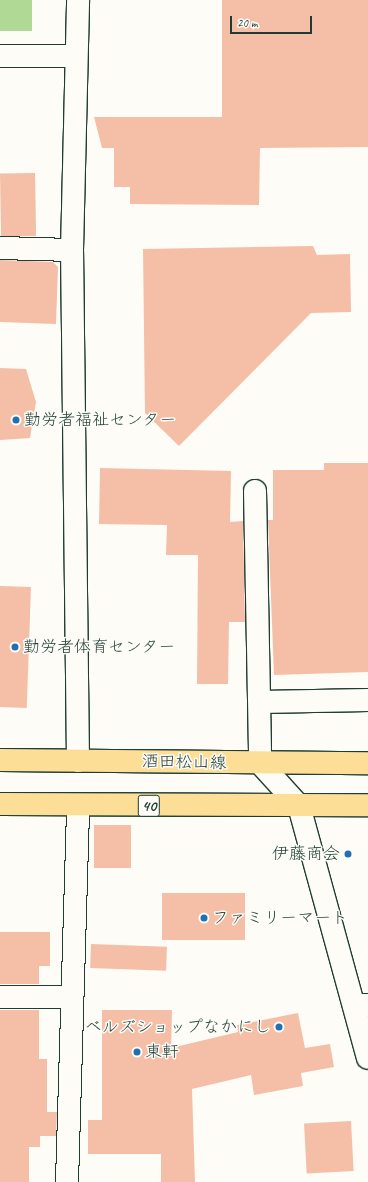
<!DOCTYPE html>
<html>
<head>
<meta charset="utf-8">
<style>
  body { margin:0 }
  #map { position:relative; width:368px; height:1182px; overflow:hidden; background:#fdfcf7; font-family:Caveat,"Klee One",sans-serif }
  div>[style] { position:absolute }
  .green>* { inset:0; background:#b1d996; transform-origin:0 0 }
  .building>* { inset:0; background:#f4bfa6; transform-origin:0 0 }
  .roads { filter:drop-shadow(1px 0 #1f3d34) drop-shadow(-1px 0 #1f3d34) drop-shadow(0 1px #1f3d34) drop-shadow(0 -1px #1f3d34) }
  .street>* { height:22px; margin:-11px; padding:0 11px; transform-origin:11px; border-radius:11px; background:#fdfcf7 }
  .secondary>* { height:22px; margin:-11px; padding:0 11px; transform-origin:11px; border-radius:11px; background:#fdfcf7 }
  .primary>* { height:22px; margin:-11px; padding:0 11px; transform-origin:11px; border-radius:11px; background:#fdde96 }
  .dots>* { width:11px; height:11px; translate:-50% -50%; box-sizing:border-box; border:2px solid #fdfcf7; border-radius:50% }
  span { translate:-50% -50%; white-space:nowrap; text-align:center; line-height:1.15; -webkit-text-stroke:3px #fdfcf7; paint-order:stroke }
  .shield-label span { padding:1px 3px; background:#fdfcf7; border:1px solid; border-radius:3px; -webkit-text-stroke-width:0 }
  .shield-label { font-size:16px; color:#1f3d34; font-weight:700 }
  .poi-label { font-size:17px; color:#1f3d34 }
  .left { translate:0 -50%; text-align:left }
  .right { translate:-100% -50%; text-align:right }
  .street-label { font-size:17px; color:#1f3d34 }
  .scale { position:absolute; left:230px; top:16px; width:82px; height:18px; box-sizing:border-box; border:2px solid #1f3d34; border-top:0; padding-left:5px; font-size:12px; line-height:14px; white-space:nowrap; color:#1f3d34; -webkit-text-stroke:3px #fdfcf7; paint-order:stroke }
</style>
</head>
<body>
<div id="map">
  <div class="green">
    <i style="left:0;top:0;width:32px;height:31px"></i>
  </div>
  <div class="building">
    <i style="clip-path:polygon(222px 0,368px 0,368px 147px,260px 148px,259px 205px,130px 204px,130px 187px,114px 187px,114px 148px,102px 148px,94px 117px,222px 117px)"></i>
    <i style="left:35px;top:173px;width:63px;height:35px;rotate:89deg"></i>
    <i style="clip-path:polygon(313px 246px,317px 255px,350px 254px,351px 312px,311px 313px,179px 446px,145px 413px,143px 249px)"></i>
    <i style="clip-path:polygon(0 260px,53px 262px,58px 267px,56px 324px,0 322px)"></i>
    <i style="clip-path:polygon(0 368px,26px 369px,36px 402px,30px 438px,0 440px)"></i>
    <i style="clip-path:polygon(324px 463px,368px 463px,368px 672px,274px 675px,268px 520px,273px 520px,273px 470px,324px 470px)"></i>
    <i style="clip-path:polygon(100px 468px,231px 471px,230px 522px,243px 521px,245px 622px,229px 622px,228px 684px,197px 684px,198px 555px,166px 555px,167px 525px,99px 524px)"></i>
    <i style="left:0;top:586px;width:31px;height:121px;rotate:2deg"></i>
    <i style="left:94px;top:825px;width:37px;height:43px"></i>
    <i style="left:245px;top:893px;width:47px;height:83px;rotate:90deg"></i>
    <i style="clip-path:polygon(0 932px,50px 932px,50px 966px,39px 966px,39px 984px,0 984px)"></i>
    <i style="left:91px;top:944px;width:76px;height:24px;rotate:2deg"></i>
    <i style="clip-path:polygon(0 1010px,39px 1010px,39px 1059px,47px 1059px,47px 1112px,57px 1112px,56px 1136px,40px 1136px,40px 1147px,29px 1147px,29px 1182px,0 1182px)"></i>
    <i style="clip-path:polygon(102px 1010px,172px 1010px,171px 1048px,238px 1032px,237px 1025px,298px 1013px,305px 1048px,330px 1044px,334px 1067px,301px 1073px,303px 1086px,254px 1095px,251px 1075px,192px 1089px,195px 1182px,161px 1182px,161px 1154px,88px 1154px,88px 1120px,102px 1120px)"></i>
    <i style="left:351px;top:1121px;width:50px;height:47px;rotate:87deg"></i>
  </div>
  <div class="roads">
    <div class="street">
      <i style="left:0;top:56px;width:75px"></i>
      <i style="left:0;top:248px;width:72px;rotate:1.6deg"></i>
      <i style="left:255px;top:491px;width:272px;rotate:88.9deg"></i>
      <i style="left:260px;top:702px;width:108px;rotate:-1.1deg"></i>
      <i style="left:78px;top:761px;width:511px;rotate:-90.67deg"></i>
      <i style="left:72px;top:250px;width:250px;rotate:-88.6deg"></i>
      <i style="left:0;top:997px;width:71px"></i>
      <i style="left:354px;top:1005px;width:14px"></i>
      <i style="left:67px;top:1182px;width:377px;rotate:-88.3deg"></i>
    </div>
    <div class="secondary">
      <i style="left:260px;top:763px;width:58px;rotate:47.8deg"></i>
      <i style="left:299px;top:806px;width:261px;rotate:74.7deg"></i>
    </div>
    <div class="primary">
      <i style="left:0;top:760px;width:368px;rotate:0.5deg"></i>
      <i style="left:0;top:804px;width:368px;rotate:0.2deg"></i>
    </div>
  </div>
  <div class="dots">
    <i style="left:16px;top:420px;background:#1f6fb2"></i>
    <i style="left:15px;top:647px;background:#1f6fb2"></i>
    <i style="left:348px;top:854px;background:#1f6fb2"></i>
    <i style="left:204px;top:918px;background:#1f6fb2"></i>
    <i style="left:279px;top:1027px;background:#1f6fb2"></i>
    <i style="left:137px;top:1052px;background:#1f6fb2"></i>
  </div>
  <div class="shield-label">
    <span style="left:149px;top:806px">40</span>
  </div>
  <div class="poi-label">
    <span class="left" style="left:24px;top:420px">勤労者福祉センター</span>
    <span class="left" style="left:23px;top:647px">勤労者体育センター</span>
    <span class="right" style="left:340px;top:854px">伊藤商会</span>
    <span class="left" style="left:212px;top:918px">ファミリーマート</span>
    <span class="right" style="left:271px;top:1027px">ベルズショップなかにし</span>
    <span class="left" style="left:145px;top:1052px">東軒</span>
  </div>
  <div class="street-label">
    <span style="left:184px;top:762px;rotate:1deg">酒田松山線</span>
  </div>
  <div class="scale">20 m</div>
</div>
</body>
</html>
